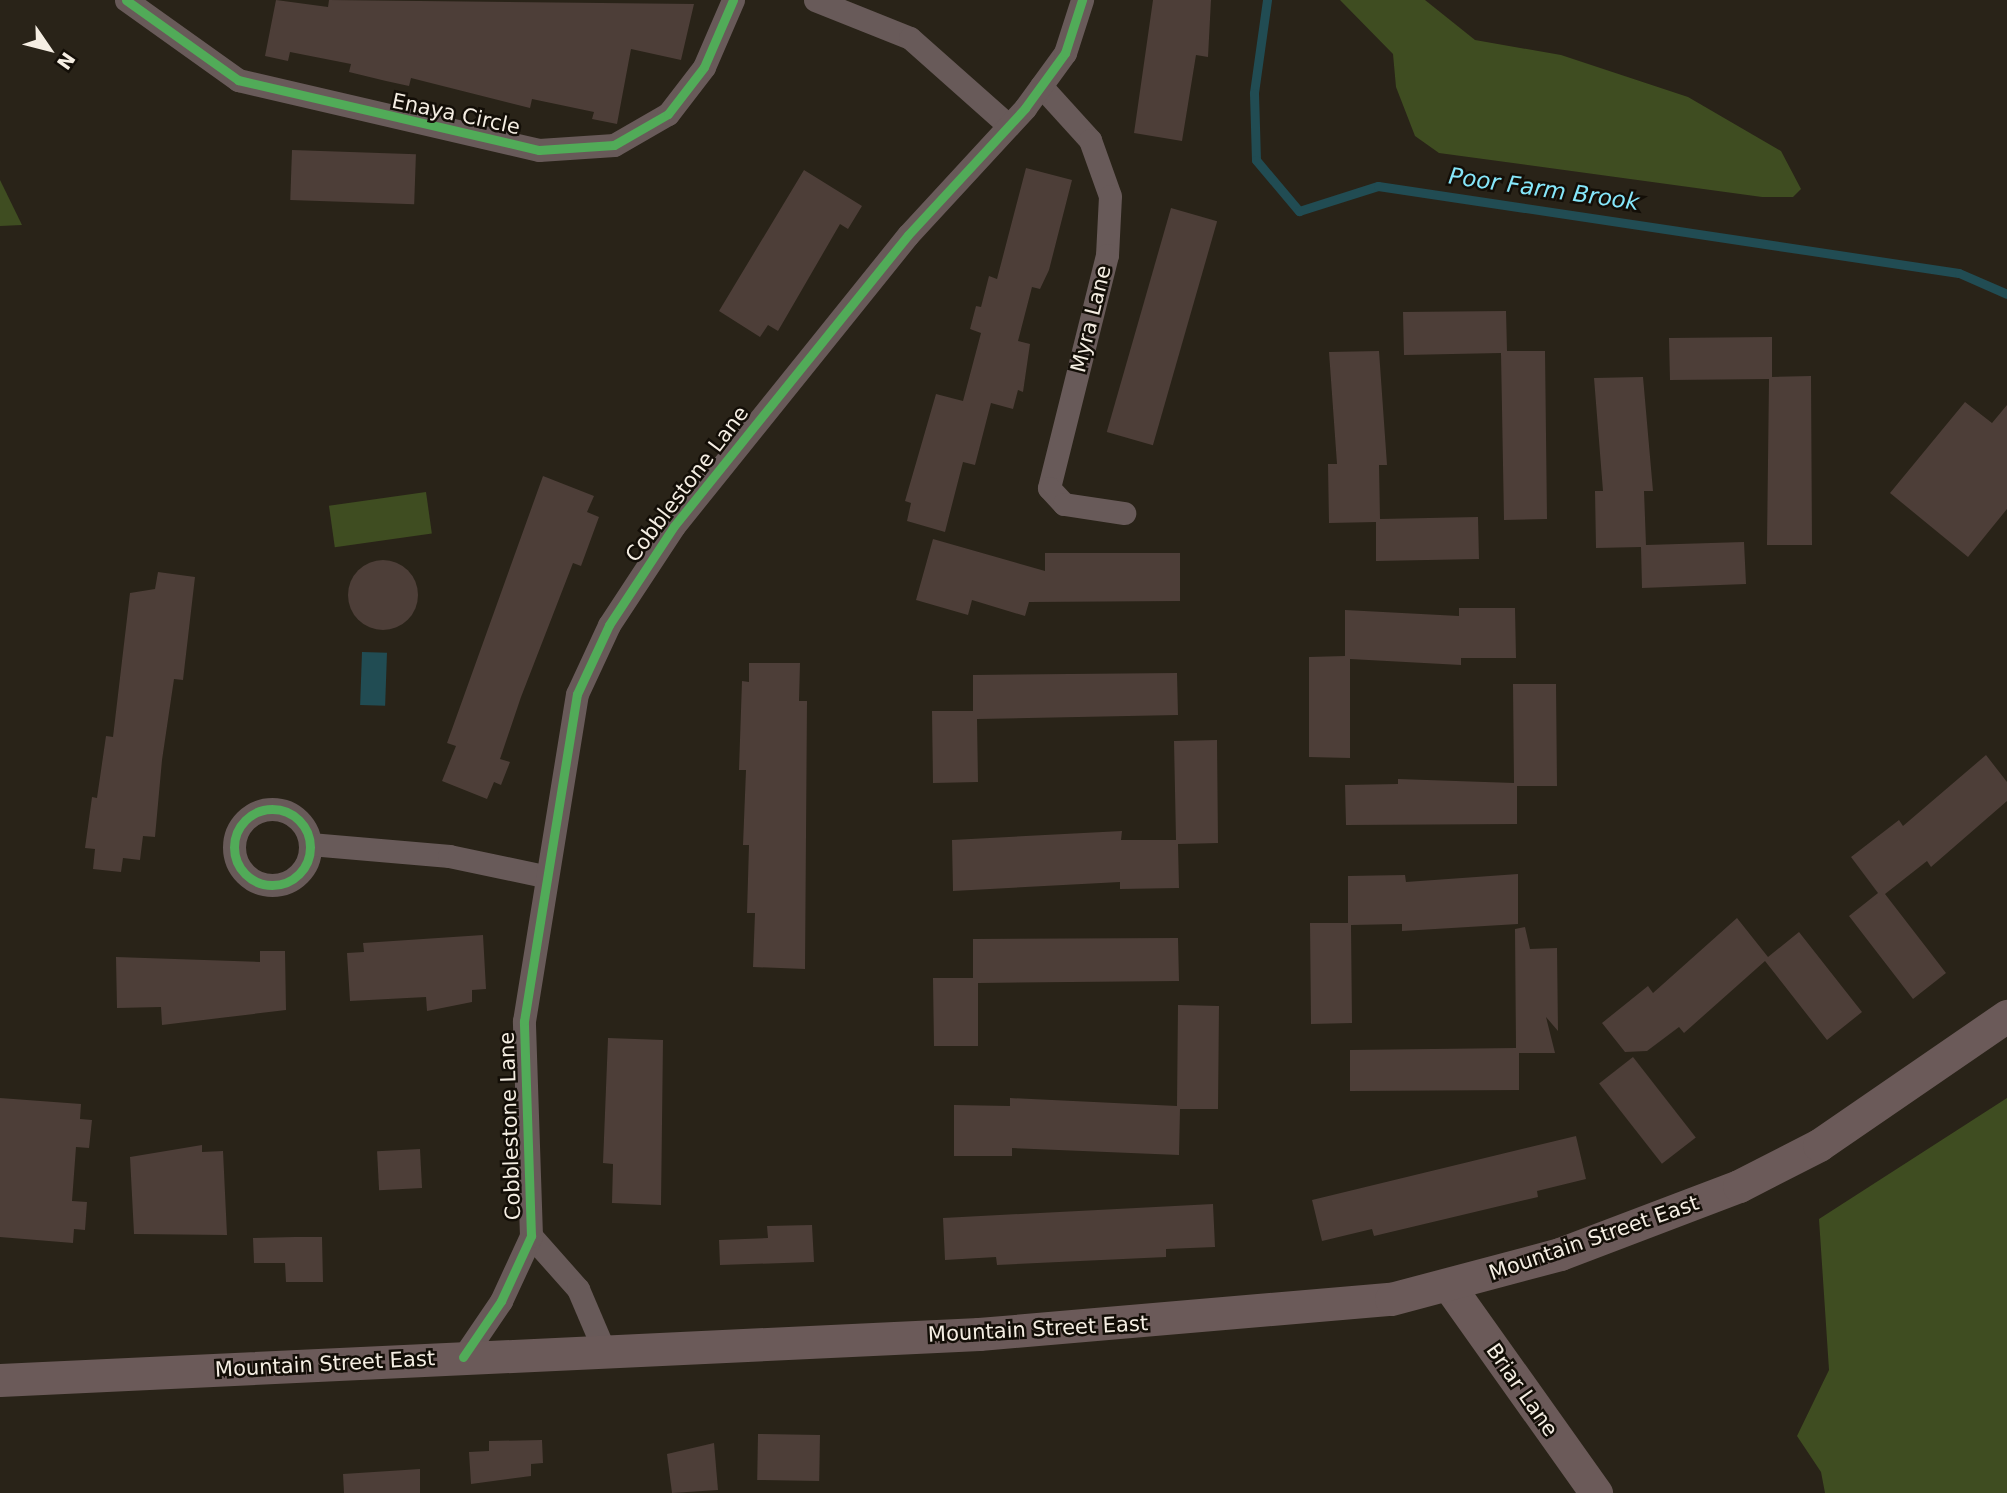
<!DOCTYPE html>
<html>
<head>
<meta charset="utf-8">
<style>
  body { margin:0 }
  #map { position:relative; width:2007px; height:1493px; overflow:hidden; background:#292318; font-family:"DejaVu Sans",sans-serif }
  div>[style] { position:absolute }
  .green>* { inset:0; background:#3f4d21; transform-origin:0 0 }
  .water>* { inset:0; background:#214c53; transform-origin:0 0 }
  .stream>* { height:9px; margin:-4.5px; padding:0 4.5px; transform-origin:4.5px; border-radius:4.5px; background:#214c53 }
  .building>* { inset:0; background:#4d3e38; transform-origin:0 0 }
  .round { border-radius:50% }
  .minor>* { height:23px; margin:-11.5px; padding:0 11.5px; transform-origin:11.5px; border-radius:11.5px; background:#685a59 }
  .minor>.ring { margin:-11.5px; padding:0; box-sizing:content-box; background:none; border:23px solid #685a59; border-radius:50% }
  .secondary>* { height:33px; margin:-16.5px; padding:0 16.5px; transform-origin:16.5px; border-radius:16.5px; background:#6b5a59 }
  .cycleway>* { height:9px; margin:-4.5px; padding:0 4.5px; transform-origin:4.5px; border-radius:4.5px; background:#51ab58 }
  .cycleway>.ring { margin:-4.5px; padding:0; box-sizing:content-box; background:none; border:9px solid #51ab58; border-radius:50% }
  span { translate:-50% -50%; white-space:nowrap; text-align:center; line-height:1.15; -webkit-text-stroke:5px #130e07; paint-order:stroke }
  .street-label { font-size:21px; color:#f5eee3 }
  .water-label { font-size:23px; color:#86e7fb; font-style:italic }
  .north { position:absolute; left:14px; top:14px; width:70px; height:70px; -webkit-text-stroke:5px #130e07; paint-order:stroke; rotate:125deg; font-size:19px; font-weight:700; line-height:28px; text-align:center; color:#f5eee3 }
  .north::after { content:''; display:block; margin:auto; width:24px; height:32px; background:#f5eee3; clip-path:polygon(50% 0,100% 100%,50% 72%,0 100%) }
</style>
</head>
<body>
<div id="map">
  <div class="green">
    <i style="clip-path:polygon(1340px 0,1425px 0,1475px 40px,1561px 55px,1688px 97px,1781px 151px,1801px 189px,1793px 197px,1762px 197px,1439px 153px,1415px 136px,1396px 87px,1393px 54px)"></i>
    <i style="clip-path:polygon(0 180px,22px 225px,0 226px)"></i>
    <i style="left:426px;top:492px;width:42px;height:98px;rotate:82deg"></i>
    <i style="clip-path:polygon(2007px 1098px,2007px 1493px,1825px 1493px,1821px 1472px,1797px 1436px,1829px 1370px,1819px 1219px)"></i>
  </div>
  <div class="water">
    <i style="left:362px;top:652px;width:25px;height:53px;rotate:2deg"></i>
  </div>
  <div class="stream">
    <i style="left:1267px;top:0;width:94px;rotate:98deg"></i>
    <i style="left:1254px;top:93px;width:67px;rotate:88.3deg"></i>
    <i style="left:1256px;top:160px;width:67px;rotate:49.9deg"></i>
    <i style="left:1299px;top:211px;width:83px;rotate:-17.6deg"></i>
    <i style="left:1378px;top:186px;width:587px;rotate:8.52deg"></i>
    <i style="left:1959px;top:273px;width:52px;rotate:23.6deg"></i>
  </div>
  <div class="building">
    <i style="clip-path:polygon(276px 0,328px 7px,329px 0,694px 4px,681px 60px,631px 49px,617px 124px,592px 119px,594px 112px,532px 99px,530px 108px,411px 78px,409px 86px,386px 81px,349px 72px,351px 64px,290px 52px,288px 61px,265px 56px)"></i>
    <i style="clip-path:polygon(1153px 0,1211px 0,1208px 57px,1196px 55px,1182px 141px,1134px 133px)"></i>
    <i style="left:292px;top:150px;width:124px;height:50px;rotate:2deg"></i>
    <i style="clip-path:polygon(1026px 168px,1072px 180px,1049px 270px,1040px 289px,1032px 287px,1018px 341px,1030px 344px,1023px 392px,1018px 390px,1013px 409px,991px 403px,975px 465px,963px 462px,945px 532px,907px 521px,911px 503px,905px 501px,936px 394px,963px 401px,981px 333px,970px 329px,976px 306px,981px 307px,989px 276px,997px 279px)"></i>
    <i style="clip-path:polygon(804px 170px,862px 206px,848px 229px,840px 224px,778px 331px,768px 325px,760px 337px,719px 311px)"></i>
    <i style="left:1171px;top:208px;width:48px;height:233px;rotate:16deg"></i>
    <i style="clip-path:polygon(1506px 311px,1507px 351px,1545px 351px,1547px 519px,1504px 520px,1501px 353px,1404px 355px,1403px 312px)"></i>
    <i style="clip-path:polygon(1772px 337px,1772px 377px,1811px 376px,1812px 545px,1767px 545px,1769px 379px,1670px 380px,1669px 338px)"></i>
    <i style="clip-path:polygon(1379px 351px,1387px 465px,1379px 465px,1380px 519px,1478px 517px,1479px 559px,1376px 561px,1376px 522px,1329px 523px,1328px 464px,1337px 464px,1329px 352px)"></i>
    <i style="clip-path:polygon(1643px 377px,1653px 491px,1644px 491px,1646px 545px,1744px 542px,1746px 584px,1642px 588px,1641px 547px,1596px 548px,1595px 491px,1603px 491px,1594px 378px)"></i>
    <i style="clip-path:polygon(1965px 402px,1992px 423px,2007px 405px,2007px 509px,1968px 557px,1890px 493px)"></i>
    <i style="clip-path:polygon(543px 476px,594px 496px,587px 512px,599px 517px,581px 566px,573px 563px,521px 697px,500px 759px,510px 762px,501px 785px,494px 782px,487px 799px,442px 781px,456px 746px,447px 743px)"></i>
    <i style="clip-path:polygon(933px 539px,1045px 571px,1045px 553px,1180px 553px,1180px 601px,1029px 602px,1025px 616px,972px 600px,968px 615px,916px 600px)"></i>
    <i class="round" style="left:348px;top:560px;width:70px;height:70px"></i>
    <i style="clip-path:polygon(158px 572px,195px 577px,183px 680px,174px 679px,162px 760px,155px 837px,143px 836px,140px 860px,123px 858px,121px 872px,93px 869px,95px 849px,85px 848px,92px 797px,97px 798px,106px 736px,113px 737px,130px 593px,155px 589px)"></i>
    <i style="clip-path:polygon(1459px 608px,1515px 608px,1516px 658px,1461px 658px,1461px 665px,1350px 659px,1350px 758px,1309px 757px,1309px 657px,1345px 656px,1345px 610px,1459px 616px)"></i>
    <i style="clip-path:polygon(749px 663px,800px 663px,799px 701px,807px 701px,805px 969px,753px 967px,755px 913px,747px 913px,749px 845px,743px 845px,746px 770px,739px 770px,742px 681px,749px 682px)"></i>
    <i style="clip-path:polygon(1177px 673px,1178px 715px,977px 719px,978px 782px,933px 783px,932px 711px,973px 711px,973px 675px)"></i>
    <i style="clip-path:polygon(1513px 684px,1556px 684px,1557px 786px,1517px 786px,1517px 824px,1346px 825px,1345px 785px,1398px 784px,1398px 779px,1514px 783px)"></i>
    <i style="clip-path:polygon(1217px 740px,1218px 843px,1178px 844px,1179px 888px,1120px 889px,1120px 882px,953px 891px,952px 840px,1122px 831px,1121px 840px,1176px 840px,1174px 741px)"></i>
    <i style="clip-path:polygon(1986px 755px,2007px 782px,2007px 801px,1931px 867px,1927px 861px,1885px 894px,1946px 973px,1913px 999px,1849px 916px,1878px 893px,1851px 857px,1899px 820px,1903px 826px)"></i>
    <i style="clip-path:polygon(1518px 874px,1518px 924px,1402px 931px,1402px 924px,1351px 925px,1352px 1023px,1311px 1024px,1310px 923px,1348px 923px,1348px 876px,1405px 875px,1406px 882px)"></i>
    <i style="clip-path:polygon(1737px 918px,1768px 957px,1799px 932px,1862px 1012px,1827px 1040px,1765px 961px,1684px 1033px,1679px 1027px,1647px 1051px,1625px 1052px,1602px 1023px,1648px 986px,1653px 993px)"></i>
    <i style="clip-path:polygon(1525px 927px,1530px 949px,1557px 948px,1558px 1031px,1546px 1017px,1555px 1053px,1519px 1053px,1519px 1090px,1350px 1091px,1350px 1050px,1516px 1048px,1515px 929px)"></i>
    <i style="clip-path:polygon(483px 935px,486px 989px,472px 990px,472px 1002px,427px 1011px,426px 997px,350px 1001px,347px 953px,364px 952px,363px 943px)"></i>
    <i style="clip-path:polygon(1178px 938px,1179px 981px,978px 983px,978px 1046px,934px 1046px,933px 978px,973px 978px,973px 939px)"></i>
    <i style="clip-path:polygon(260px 951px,285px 951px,286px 1010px,162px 1025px,161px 1007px,117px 1008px,116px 957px,260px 962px)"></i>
    <i style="clip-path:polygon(1178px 1005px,1219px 1006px,1218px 1109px,1180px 1109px,1179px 1155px,1012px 1148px,1012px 1156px,954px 1156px,954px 1105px,1010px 1106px,1010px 1098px,1177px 1106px)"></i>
    <i style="clip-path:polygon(608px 1038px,663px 1040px,661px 1205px,612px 1203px,613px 1164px,603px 1163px)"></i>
    <i style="left:1633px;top:1057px;width:102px;height:43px;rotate:52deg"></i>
    <i style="clip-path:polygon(0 1098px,81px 1104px,80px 1119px,92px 1120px,89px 1148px,76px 1147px,72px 1201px,87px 1202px,85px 1230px,74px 1229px,73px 1243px,0 1237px)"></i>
    <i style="clip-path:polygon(1576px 1136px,1586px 1179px,1537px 1191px,1538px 1197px,1374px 1236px,1372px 1229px,1322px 1241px,1312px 1200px)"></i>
    <i style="clip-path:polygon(202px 1145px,202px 1152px,223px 1151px,227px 1235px,134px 1234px,130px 1157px)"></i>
    <i style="left:420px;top:1149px;width:39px;height:43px;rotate:87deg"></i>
    <i style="clip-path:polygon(1213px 1204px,1215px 1247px,1166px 1249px,1166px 1257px,997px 1265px,996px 1257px,945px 1260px,943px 1218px)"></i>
    <i style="clip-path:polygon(812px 1225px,814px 1262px,720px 1265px,719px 1240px,768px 1238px,767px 1226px)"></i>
    <i style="clip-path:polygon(295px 1237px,322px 1237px,323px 1282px,286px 1282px,285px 1263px,254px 1263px,253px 1238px)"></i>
    <i style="left:758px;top:1434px;width:62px;height:46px;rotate:1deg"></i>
    <i style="clip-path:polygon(542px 1440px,543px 1463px,531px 1464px,531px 1476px,471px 1484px,469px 1452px,489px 1451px,489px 1441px)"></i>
    <i style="clip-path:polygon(714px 1443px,718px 1490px,672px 1493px,667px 1454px)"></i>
    <i style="clip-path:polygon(420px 1469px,420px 1493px,344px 1493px,343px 1474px)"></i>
  </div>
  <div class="minor">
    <i style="left:126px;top:0;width:138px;rotate:35.5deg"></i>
    <i style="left:238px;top:80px;width:309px;rotate:13.1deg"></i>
    <i style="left:539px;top:150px;width:75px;rotate:-3.8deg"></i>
    <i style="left:614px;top:145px;width:62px;rotate:-29.9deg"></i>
    <i style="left:668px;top:114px;width:59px;rotate:-52.5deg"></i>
    <i style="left:704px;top:67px;width:73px;rotate:-66.6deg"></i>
    <i style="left:815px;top:0;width:102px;rotate:21.8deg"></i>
    <i style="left:910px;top:38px;width:132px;rotate:41.6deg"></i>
    <i style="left:1041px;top:86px;width:73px;rotate:47.8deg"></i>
    <i style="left:1090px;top:140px;width:59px;rotate:70.3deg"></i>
    <i style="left:1110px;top:196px;width:59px;rotate:92.9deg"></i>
    <i style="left:1107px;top:255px;width:240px;rotate:104deg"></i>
    <i style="left:1049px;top:488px;width:22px;rotate:47deg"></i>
    <i style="left:1064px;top:504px;width:61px;rotate:8.5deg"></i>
    <i class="ring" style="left:234px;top:809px;width:53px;height:53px"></i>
    <i style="left:310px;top:844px;width:140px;rotate:4.9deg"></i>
    <i style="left:449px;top:856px;width:97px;rotate:11.9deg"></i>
    <i style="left:531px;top:1236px;width:71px;rotate:48.4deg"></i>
    <i style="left:578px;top:1289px;width:66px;rotate:66.9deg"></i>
    <i style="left:463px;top:1357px;width:68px;rotate:-55.8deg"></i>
    <i style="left:501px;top:1301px;width:72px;rotate:-65.2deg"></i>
    <i style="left:531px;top:1236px;width:215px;rotate:-91.9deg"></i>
    <i style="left:524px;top:1021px;width:331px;rotate:-80.8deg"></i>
    <i style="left:577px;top:694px;width:76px;rotate:-65.1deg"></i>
    <i style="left:609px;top:625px;width:118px;rotate:-56.7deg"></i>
    <i style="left:674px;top:526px;width:373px;rotate:-51.2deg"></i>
    <i style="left:908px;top:235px;width:173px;rotate:-47.3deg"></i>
    <i style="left:1025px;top:108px;width:68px;rotate:-54deg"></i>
    <i style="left:1065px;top:53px;width:56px;rotate:-72.2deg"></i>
  </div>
  <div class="secondary">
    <i style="left:1449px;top:1286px;width:254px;rotate:54.6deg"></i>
    <i style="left:0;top:1380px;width:980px;rotate:-2.69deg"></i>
    <i style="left:979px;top:1334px;width:413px;rotate:-4.9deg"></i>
    <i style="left:1391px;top:1299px;width:175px;rotate:-14.9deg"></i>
    <i style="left:1560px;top:1254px;width:191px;rotate:-20.8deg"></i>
    <i style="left:1739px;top:1186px;width:90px;rotate:-27.1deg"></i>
    <i style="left:1819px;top:1145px;width:228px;rotate:-34.5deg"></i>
  </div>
  <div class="cycleway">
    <i style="left:126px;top:0;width:138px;rotate:35.5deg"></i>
    <i style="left:238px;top:80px;width:309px;rotate:13.1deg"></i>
    <i style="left:539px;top:150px;width:75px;rotate:-3.8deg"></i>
    <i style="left:614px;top:145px;width:62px;rotate:-29.9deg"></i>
    <i style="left:668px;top:114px;width:59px;rotate:-52.5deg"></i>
    <i style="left:704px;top:67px;width:73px;rotate:-66.6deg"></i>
    <i class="ring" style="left:234px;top:809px;width:67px;height:67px"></i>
    <i style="left:463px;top:1357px;width:68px;rotate:-55.8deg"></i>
    <i style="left:501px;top:1301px;width:72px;rotate:-65.2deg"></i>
    <i style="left:531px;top:1236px;width:215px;rotate:-91.9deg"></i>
    <i style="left:524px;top:1021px;width:331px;rotate:-80.8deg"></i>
    <i style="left:577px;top:694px;width:76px;rotate:-65.1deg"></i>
    <i style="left:609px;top:625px;width:118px;rotate:-56.7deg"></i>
    <i style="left:674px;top:526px;width:373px;rotate:-51.2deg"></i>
    <i style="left:908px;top:235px;width:173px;rotate:-47.3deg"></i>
    <i style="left:1025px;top:108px;width:68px;rotate:-54deg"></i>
    <i style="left:1065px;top:53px;width:56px;rotate:-72.2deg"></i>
  </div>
  <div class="street-label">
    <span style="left:456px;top:114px;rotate:12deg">Enaya Circle</span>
    <span style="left:1091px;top:319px;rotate:-76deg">Myra Lane</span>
    <span style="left:687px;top:484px;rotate:-53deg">Cobblestone Lane</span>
    <span style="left:510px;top:1126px;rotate:-92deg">Cobblestone Lane</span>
    <span style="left:1594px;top:1238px;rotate:-19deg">Mountain Street East</span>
    <span style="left:1038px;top:1329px;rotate:-3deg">Mountain Street East</span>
    <span style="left:325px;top:1364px;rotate:-3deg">Mountain Street East</span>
    <span style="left:1522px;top:1390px;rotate:55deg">Briar Lane</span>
  </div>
  <div class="water-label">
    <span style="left:1544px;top:189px;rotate:8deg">Poor Farm Brook</span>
  </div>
  <div class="north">N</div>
</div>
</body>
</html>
